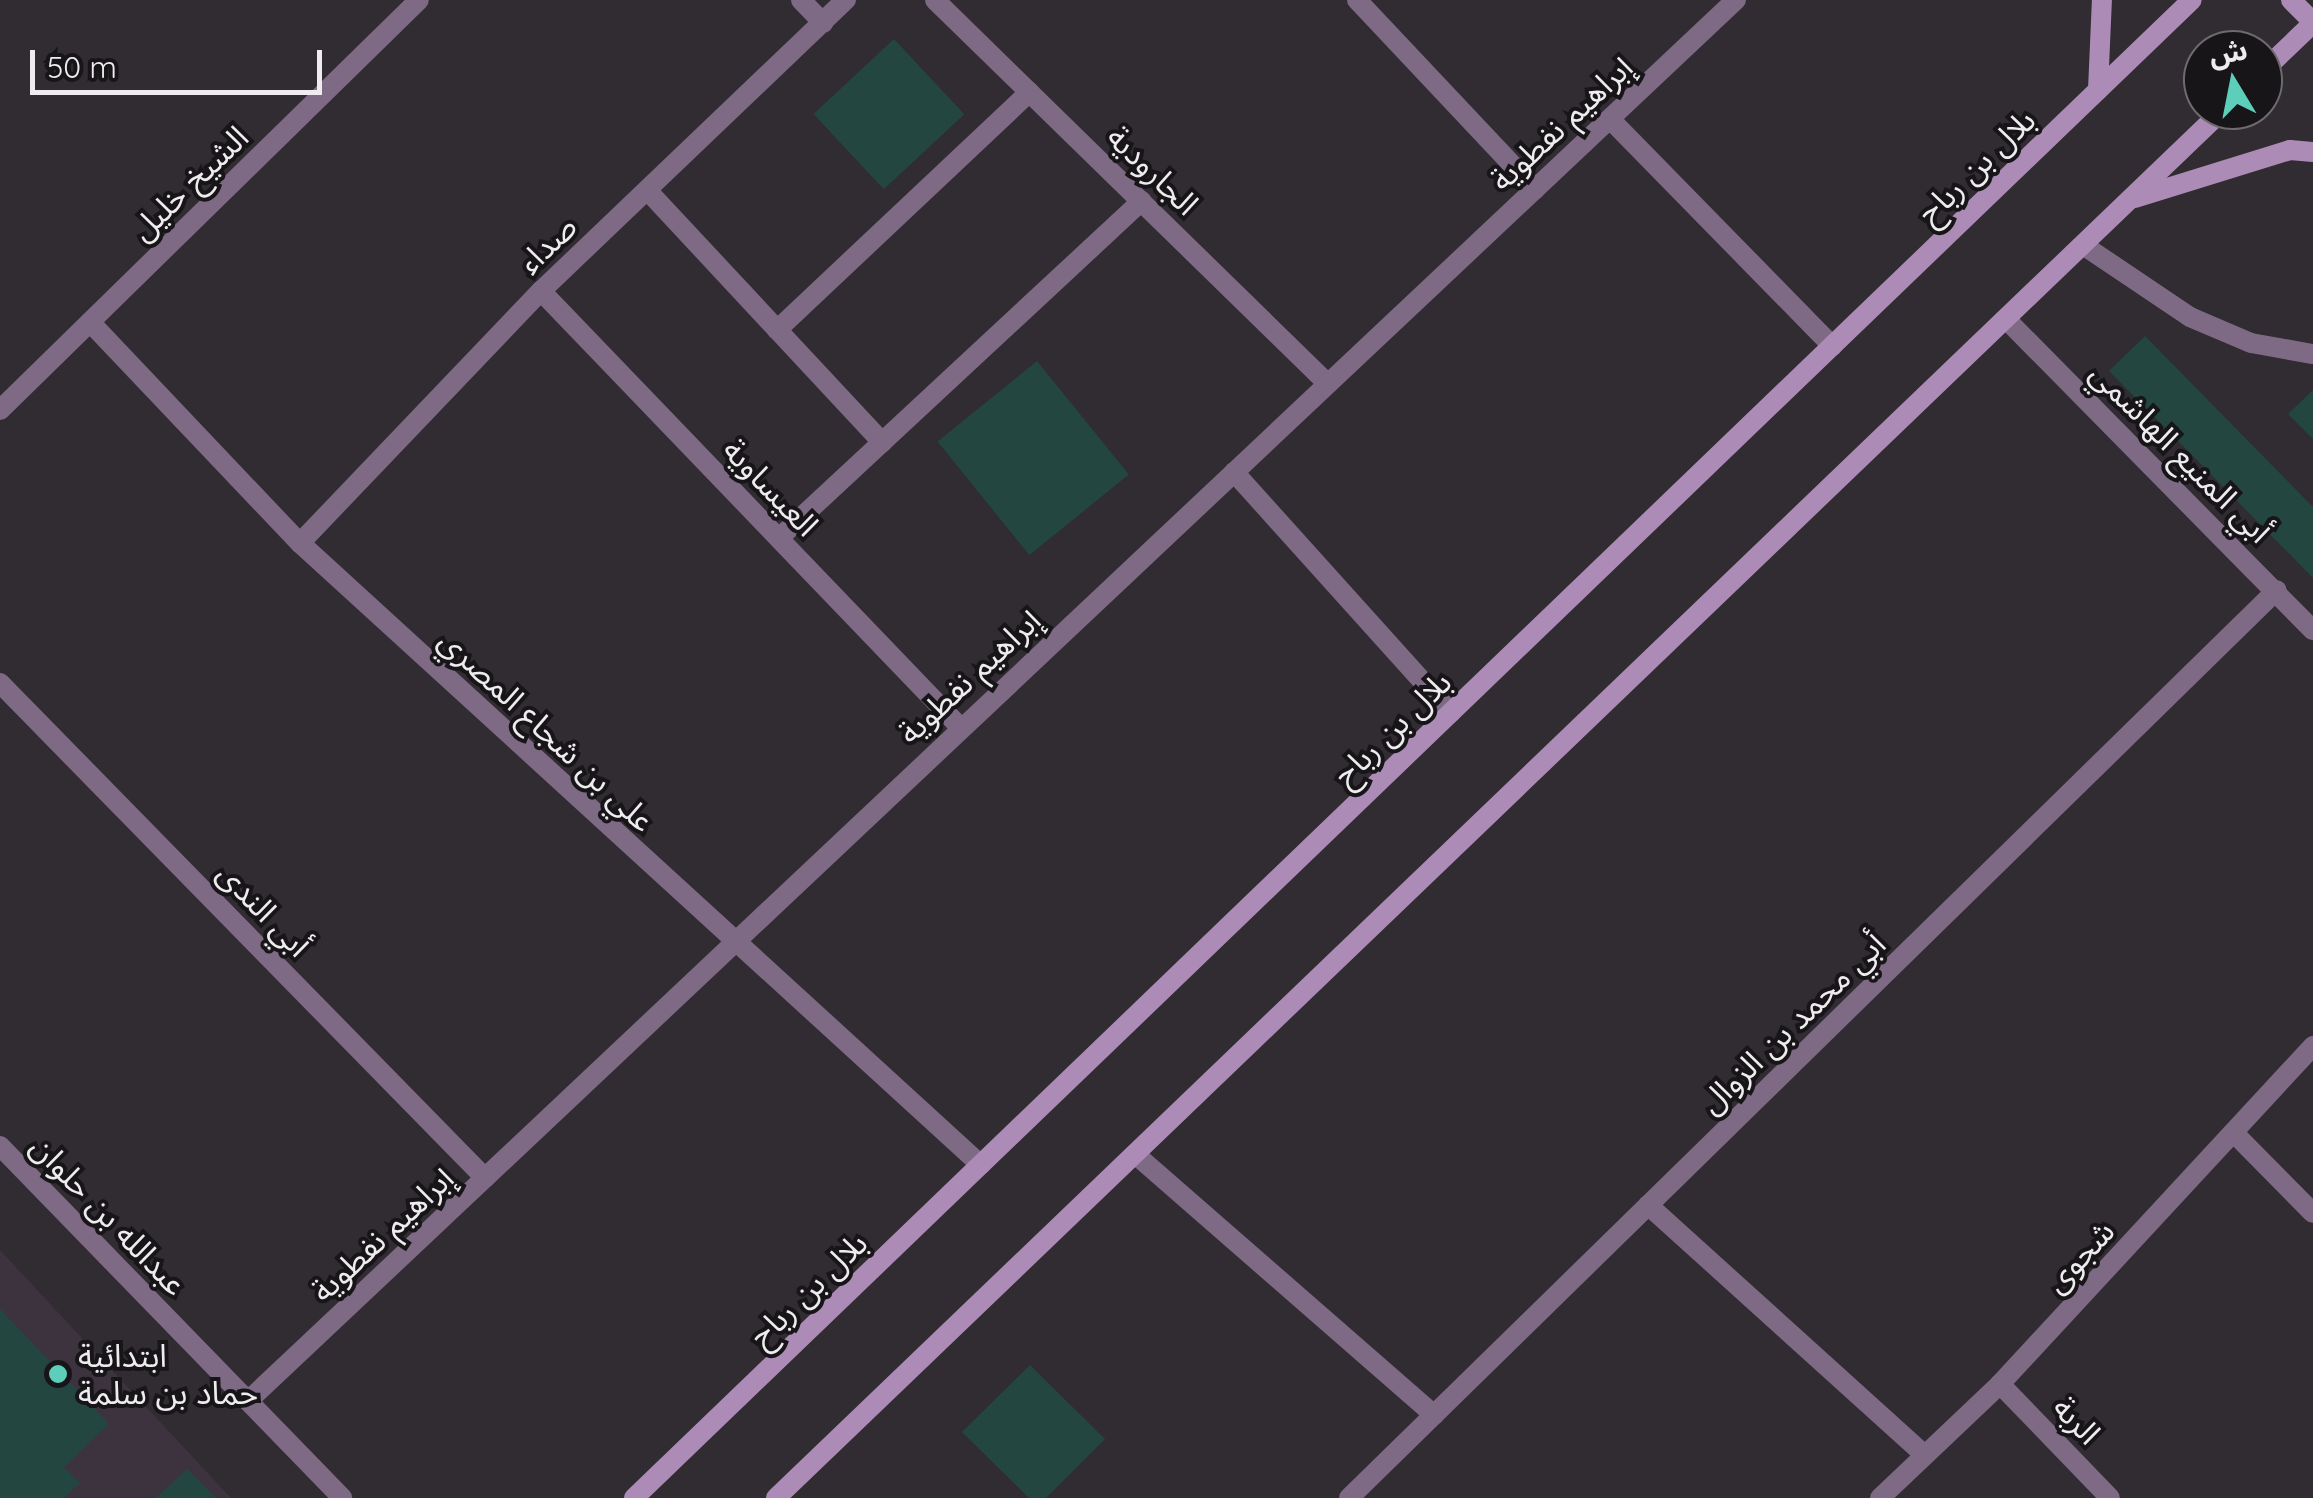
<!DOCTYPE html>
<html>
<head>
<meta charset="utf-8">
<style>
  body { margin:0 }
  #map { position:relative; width:2313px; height:1498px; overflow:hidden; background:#312b32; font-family:Quicksand,"Noto Sans Arabic",sans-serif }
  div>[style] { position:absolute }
  .built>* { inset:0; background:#3d333f }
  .building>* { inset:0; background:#234740; transform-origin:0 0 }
  .service>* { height:20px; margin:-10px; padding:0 10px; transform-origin:10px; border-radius:10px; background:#7e6a84 }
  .minor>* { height:20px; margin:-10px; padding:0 10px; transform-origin:10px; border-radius:10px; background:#7e6a84 }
  .secondary>* { height:20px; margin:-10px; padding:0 10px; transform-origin:10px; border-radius:10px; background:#ac8cb6 }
  .dots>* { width:28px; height:28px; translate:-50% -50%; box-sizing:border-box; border:5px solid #171518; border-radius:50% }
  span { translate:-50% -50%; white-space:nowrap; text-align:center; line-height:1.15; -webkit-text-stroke:8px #171518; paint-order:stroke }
  .street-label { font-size:32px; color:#efecf0 }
  .poi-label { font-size:32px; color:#efecf0 }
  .left { translate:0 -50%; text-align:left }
  .north { position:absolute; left:2183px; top:30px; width:100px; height:100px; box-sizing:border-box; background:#171518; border:2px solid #6d6b6e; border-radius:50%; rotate:350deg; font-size:28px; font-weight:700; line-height:40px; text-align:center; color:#efecf0 }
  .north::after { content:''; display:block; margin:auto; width:35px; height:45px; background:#5cceba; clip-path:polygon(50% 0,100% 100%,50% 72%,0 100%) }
  .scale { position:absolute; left:30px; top:50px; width:292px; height:45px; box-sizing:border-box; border:5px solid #efecf0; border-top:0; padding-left:12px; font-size:30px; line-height:35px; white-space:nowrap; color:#efecf0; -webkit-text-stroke:8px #171518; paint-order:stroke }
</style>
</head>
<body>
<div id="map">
  <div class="built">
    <i style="clip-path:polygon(0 1250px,231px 1498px,0 1498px)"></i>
  </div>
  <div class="building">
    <i style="left:894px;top:39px;width:103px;height:110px;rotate:47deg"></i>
    <i style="clip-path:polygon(2145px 336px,2313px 507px,2313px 578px,2109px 371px)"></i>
    <i style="left:1037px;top:361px;width:146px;height:128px;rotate:51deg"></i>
    <i style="clip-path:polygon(2313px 390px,2313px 439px,2288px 414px)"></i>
    <i style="clip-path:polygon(0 1309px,109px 1424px,64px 1467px,80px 1483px,64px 1498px,0 1498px)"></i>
    <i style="clip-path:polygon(1030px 1365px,1105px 1439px,1046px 1498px,1029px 1498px,962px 1432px)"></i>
    <i style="clip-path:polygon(187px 1469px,216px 1498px,156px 1498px)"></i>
  </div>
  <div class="service">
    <i style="left:647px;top:190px;width:345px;rotate:47deg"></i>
    <i style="left:2083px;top:245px;width:129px;rotate:33.9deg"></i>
    <i style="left:2190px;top:317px;width:66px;rotate:23.1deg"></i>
    <i style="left:2251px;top:343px;width:63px;rotate:10.1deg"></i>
    <i style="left:777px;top:330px;width:347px;rotate:-43.3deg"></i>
    <i style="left:779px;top:538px;width:495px;rotate:-42.9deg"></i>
  </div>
  <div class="minor">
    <i style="left:801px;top:0;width:32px;rotate:46deg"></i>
    <i style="left:935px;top:0;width:549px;rotate:44.34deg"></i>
    <i style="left:1357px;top:0;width:260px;rotate:46.7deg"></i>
    <i style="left:1610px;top:119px;width:318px;rotate:45.6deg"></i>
    <i style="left:541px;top:291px;width:602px;rotate:46.14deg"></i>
    <i style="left:2006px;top:319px;width:437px;rotate:45.4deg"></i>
    <i style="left:90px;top:322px;width:305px;rotate:46.5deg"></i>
    <i style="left:300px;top:543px;width:922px;rotate:42.41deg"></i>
    <i style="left:0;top:410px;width:586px;rotate:-44.38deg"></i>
    <i style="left:1234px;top:472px;width:324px;rotate:48deg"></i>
    <i style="left:300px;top:543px;width:349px;rotate:-46.3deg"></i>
    <i style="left:541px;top:291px;width:422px;rotate:-43.7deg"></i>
    <i style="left:0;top:683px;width:693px;rotate:45.58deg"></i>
    <i style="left:2234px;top:1133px;width:112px;rotate:45.4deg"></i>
    <i style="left:0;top:1146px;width:491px;rotate:45.8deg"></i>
    <i style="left:1135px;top:1154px;width:397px;rotate:41.1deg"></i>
    <i style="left:1648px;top:1205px;width:373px;rotate:42.1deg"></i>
    <i style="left:2000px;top:1384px;width:158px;rotate:46deg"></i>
    <i style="left:248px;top:1401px;width:2044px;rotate:-43.28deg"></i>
    <i style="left:1349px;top:1498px;width:1298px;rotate:-44.38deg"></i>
    <i style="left:1880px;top:1498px;width:166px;rotate:-43.5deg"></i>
    <i style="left:2000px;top:1384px;width:461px;rotate:-47.2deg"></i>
  </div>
  <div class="secondary">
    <i style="left:2291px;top:0;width:31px;rotate:45deg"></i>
    <i style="left:2263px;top:71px;width:69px;rotate:-43.8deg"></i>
    <i style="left:2098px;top:90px;width:90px;rotate:-87.5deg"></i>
    <i style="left:2135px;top:198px;width:162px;rotate:-17.2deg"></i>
    <i style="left:2290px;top:150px;width:23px;rotate:5deg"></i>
    <i style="left:634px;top:1498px;width:2161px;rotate:-43.88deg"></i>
    <i style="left:776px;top:1498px;width:2005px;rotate:-43.81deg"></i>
  </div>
  <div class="dots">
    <i style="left:58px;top:1374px;background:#5cceba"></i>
  </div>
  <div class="street-label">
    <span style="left:1561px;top:123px;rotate:-43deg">إبراهيم نفطوية</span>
    <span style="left:1976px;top:166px;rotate:-44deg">بلال بن رباح</span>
    <span style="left:1153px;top:170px;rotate:44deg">الجارودية</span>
    <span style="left:189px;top:183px;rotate:-44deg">الشيخ خليل</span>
    <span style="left:547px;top:244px;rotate:-44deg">صداء</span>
    <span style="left:2181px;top:452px;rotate:45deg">أبي المنيع الهاشمي</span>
    <span style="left:771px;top:487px;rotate:46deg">العيساوية</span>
    <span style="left:969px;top:676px;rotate:-43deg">إبراهيم نفطوية</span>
    <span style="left:1392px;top:728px;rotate:-44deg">بلال بن رباح</span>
    <span style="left:547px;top:730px;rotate:43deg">علي بن شجاع المصري</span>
    <span style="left:264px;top:909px;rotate:46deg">أبي الندى</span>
    <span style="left:1792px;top:1023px;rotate:-44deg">أبي محمد بن الزوال</span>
    <span style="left:109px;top:1215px;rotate:46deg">عبدالله بن حلوان</span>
    <span style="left:382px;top:1234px;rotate:-43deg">إبراهيم نفطوية</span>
    <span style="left:2079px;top:1256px;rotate:-47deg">شجوى</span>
    <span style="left:808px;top:1289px;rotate:-44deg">بلال بن رباح</span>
    <span style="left:2077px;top:1420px;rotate:46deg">الربة</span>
  </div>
  <div class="poi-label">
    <span class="left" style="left:78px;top:1374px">ابتدائية<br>حماد بن سلمة</span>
  </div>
  <div class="north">ش</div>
  <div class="scale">50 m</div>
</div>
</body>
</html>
